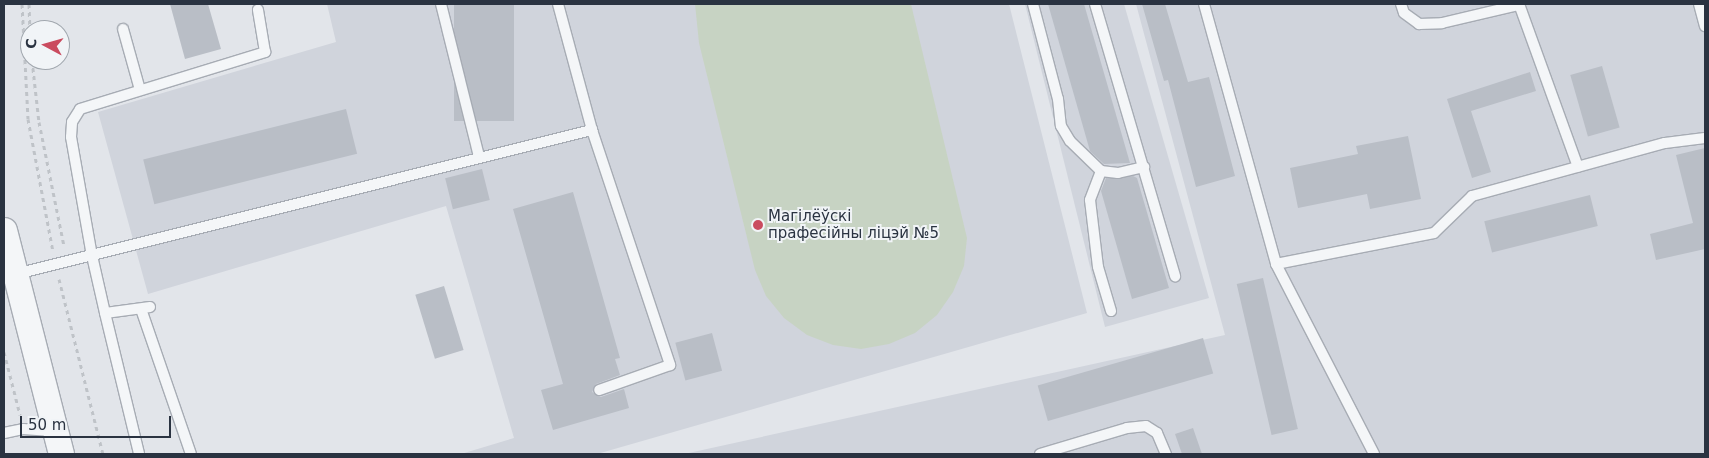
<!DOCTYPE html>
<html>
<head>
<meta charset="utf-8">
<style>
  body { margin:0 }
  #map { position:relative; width:1709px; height:458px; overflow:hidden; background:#e2e5ea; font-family:"DejaVu Sans",sans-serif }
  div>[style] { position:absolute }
  .built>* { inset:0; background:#d0d4dc }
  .green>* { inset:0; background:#c7d3c3 }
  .building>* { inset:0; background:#b9bec6; transform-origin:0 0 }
  .path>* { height:3px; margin-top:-1.5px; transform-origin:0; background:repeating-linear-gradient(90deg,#bfc3c8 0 4px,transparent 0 8px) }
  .roads { filter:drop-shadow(1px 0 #a7acb4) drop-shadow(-1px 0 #a7acb4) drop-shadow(0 1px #a7acb4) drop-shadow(0 -1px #a7acb4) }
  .service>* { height:10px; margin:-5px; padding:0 5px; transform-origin:5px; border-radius:5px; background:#f4f6f8 }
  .tertiary>* { height:25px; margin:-12.5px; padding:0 12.5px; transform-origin:12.5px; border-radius:12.5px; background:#f4f6f8 }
  .dots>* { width:14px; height:14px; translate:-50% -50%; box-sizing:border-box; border:2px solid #f1f4f7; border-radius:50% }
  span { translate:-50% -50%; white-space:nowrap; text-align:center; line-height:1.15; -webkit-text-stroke:4px #f1f4f7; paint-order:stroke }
  .poi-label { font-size:15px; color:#2a3341 }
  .left { translate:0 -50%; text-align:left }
  .frame { position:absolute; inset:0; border:5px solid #2a3341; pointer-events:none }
  .north { position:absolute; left:20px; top:20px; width:50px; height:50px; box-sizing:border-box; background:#f1f4f7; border:1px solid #a1a7ae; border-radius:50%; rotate:276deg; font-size:14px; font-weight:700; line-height:20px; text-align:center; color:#2a3341 }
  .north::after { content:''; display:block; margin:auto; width:18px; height:22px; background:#ca4b5f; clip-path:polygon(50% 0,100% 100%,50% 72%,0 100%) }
  .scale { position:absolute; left:20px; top:416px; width:151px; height:22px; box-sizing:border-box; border:2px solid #2a3341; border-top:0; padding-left:6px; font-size:15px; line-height:18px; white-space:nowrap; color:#2a3341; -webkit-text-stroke:4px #f1f4f7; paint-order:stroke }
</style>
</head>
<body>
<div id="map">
  <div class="built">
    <i style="clip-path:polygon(327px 4px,1009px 4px,1087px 313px,597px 454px,461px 454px,514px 438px,446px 206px,148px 294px,98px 112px,336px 42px)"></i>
    <i style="clip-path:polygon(1025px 4px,1124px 4px,1209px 298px,1105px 327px)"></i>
    <i style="clip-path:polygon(1136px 4px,1705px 4px,1705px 454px,684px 454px,1225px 335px)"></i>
  </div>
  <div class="green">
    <i style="clip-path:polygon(695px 4px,911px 4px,967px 238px,964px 266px,953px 292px,937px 315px,915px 333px,889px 344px,861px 349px,833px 345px,807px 335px,784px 318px,766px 296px,755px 270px,699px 43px)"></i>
  </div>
  <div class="building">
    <i style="clip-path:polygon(170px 4px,208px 4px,221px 49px,185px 59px)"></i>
    <i style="left:454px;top:4px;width:60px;height:117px"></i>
    <i style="clip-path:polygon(1048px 4px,1084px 4px,1130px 163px,1104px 164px,1090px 151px)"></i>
    <i style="clip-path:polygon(1142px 4px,1165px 4px,1188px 82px,1209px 77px,1235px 176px,1196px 187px,1168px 80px,1164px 81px)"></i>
    <i style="left:1602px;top:66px;width:64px;height:33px;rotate:74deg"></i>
    <i style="clip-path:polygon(1530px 72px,1536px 91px,1471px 111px,1491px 172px,1472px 178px,1447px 99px)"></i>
    <i style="left:346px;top:109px;width:46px;height:209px;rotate:76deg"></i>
    <i style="clip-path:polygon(1408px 136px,1421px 199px,1370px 209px,1367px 194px,1298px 208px,1290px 168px,1358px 154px,1356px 146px)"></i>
    <i style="clip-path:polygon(1705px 148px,1705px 249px,1656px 260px,1650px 234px,1693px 223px,1676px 155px)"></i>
    <i style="left:482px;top:169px;width:32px;height:38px;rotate:76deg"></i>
    <i style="clip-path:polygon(1133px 176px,1137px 178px,1169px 288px,1132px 299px,1101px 191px,1106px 178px)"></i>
    <i style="clip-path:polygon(573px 192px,620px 358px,615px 359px,620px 375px,596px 384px,592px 392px,601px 397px,624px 389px,629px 408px,553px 430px,541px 390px,563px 384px,513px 209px)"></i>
    <i style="left:1590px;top:195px;width:32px;height:109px;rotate:76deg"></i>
    <i style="left:1263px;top:278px;width:155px;height:27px;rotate:77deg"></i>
    <i style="left:444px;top:286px;width:67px;height:30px;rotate:73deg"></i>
    <i style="left:712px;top:333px;width:39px;height:38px;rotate:75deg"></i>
    <i style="left:1203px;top:338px;width:37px;height:172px;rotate:74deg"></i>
    <i style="clip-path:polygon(1193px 428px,1202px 454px,1182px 454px,1175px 434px)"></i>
  </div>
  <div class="path">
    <i style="left:22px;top:4px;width:115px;rotate:87deg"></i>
    <i style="left:28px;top:119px;width:134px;rotate:79.3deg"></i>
    <i style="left:29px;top:4px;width:35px;rotate:88deg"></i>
    <i style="left:32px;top:60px;width:62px;rotate:83.6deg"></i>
    <i style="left:39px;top:122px;width:126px;rotate:78.6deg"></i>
    <i style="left:59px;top:279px;width:180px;rotate:75.9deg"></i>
    <i style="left:4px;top:352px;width:65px;rotate:75.7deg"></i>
  </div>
  <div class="roads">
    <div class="service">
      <i style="left:441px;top:4px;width:157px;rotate:76deg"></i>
      <i style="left:558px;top:4px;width:131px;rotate:74.9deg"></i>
      <i style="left:592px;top:130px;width:248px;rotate:71.6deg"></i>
      <i style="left:670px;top:365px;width:75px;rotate:160.6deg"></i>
      <i style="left:1033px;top:4px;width:98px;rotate:75.3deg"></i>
      <i style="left:1058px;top:99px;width:27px;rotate:84deg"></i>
      <i style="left:1061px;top:126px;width:17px;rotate:59deg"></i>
      <i style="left:1070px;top:141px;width:43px;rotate:44.1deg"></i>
      <i style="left:1101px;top:171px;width:17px;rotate:7deg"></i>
      <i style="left:1118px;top:173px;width:27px;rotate:-13deg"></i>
      <i style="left:1095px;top:4px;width:284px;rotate:73.6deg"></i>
      <i style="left:1204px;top:4px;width:270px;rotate:74.5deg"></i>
      <i style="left:1276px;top:264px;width:214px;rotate:62.7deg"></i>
      <i style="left:1401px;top:4px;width:9px;rotate:72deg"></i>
      <i style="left:1404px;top:13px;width:19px;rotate:36deg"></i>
      <i style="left:1419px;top:24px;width:23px;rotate:-2deg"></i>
      <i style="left:1442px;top:23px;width:79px;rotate:-13.2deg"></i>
      <i style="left:1519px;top:4px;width:173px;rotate:70.1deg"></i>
      <i style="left:1699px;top:4px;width:23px;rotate:75deg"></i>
      <i style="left:123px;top:29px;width:63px;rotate:74.4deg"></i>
      <i style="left:1101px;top:171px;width:31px;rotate:111deg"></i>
      <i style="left:1090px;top:200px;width:67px;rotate:83.2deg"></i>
      <i style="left:1098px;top:267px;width:46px;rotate:73.5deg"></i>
      <i style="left:1276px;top:264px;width:161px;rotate:-11.1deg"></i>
      <i style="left:1434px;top:233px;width:53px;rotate:-44.2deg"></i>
      <i style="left:1472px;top:196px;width:200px;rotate:-15.4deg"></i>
      <i style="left:1665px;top:143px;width:40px;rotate:-7.1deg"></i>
      <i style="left:16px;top:274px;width:594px;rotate:-14.04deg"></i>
      <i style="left:150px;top:307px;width:45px;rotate:172.4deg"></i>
      <i style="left:105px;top:313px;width:58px;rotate:-102.8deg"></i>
      <i style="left:92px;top:256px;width:121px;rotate:-100deg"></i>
      <i style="left:71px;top:137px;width:15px;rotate:-86deg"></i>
      <i style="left:72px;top:122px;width:15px;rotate:-58deg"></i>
      <i style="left:80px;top:109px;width:194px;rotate:-17.1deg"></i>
      <i style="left:265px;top:52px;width:43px;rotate:-99.5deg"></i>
      <i style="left:141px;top:309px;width:153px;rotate:71deg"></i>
      <i style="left:105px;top:313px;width:145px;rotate:76.4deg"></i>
      <i style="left:4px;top:433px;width:19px;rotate:-12deg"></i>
      <i style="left:23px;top:429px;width:31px;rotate:4deg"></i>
      <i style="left:1040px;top:454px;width:91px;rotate:-16.6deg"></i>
      <i style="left:1127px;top:428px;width:19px;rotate:-6deg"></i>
      <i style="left:1146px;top:426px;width:13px;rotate:32deg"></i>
      <i style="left:1157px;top:433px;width:23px;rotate:67deg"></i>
    </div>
    <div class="tertiary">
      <i style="left:4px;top:230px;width:231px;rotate:75.7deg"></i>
    </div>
  </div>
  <div class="dots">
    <i style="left:758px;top:225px;background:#ca4b5f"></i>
  </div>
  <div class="poi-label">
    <span class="left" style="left:768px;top:225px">Магілёўскі<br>прафесійны ліцэй №5</span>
  </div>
  <div class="frame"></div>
  <div class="north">С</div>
  <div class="scale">50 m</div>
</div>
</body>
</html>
